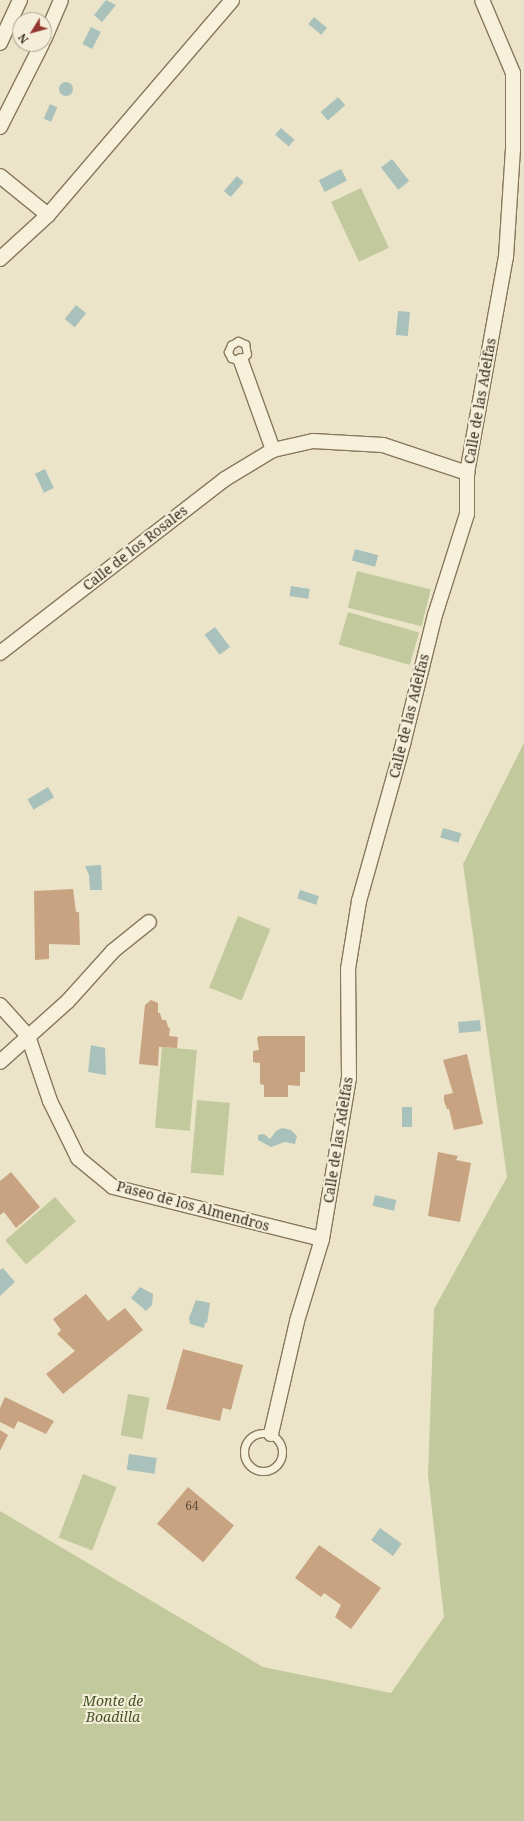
<!DOCTYPE html>
<html>
<head>
<meta charset="utf-8">
<style>
  body { margin:0 }
  #map { position:relative; width:524px; height:1821px; overflow:hidden; background:#ece4c8; font-family:"Noto Serif",serif }
  div>[style] { position:absolute }
  .green>* { inset:0; background:#c2ca9d; transform-origin:0 0 }
  .water>* { inset:0; background:#a9c1bb; transform-origin:0 0 }
  .round { border-radius:50% }
  .building>* { inset:0; background:#c8a381; transform-origin:0 0 }
  .roads { filter:drop-shadow(1px 0 #88775e) drop-shadow(-1px 0 #88775e) drop-shadow(0 1px #88775e) drop-shadow(0 -1px #88775e) }
  .service>* { height:7px; margin:-3.5px; padding:0 3.5px; transform-origin:3.5px; border-radius:3.5px; background:#f7f1dc }
  .service>.ring { margin:-3.5px; padding:0; box-sizing:content-box; background:none; border:7px solid #f7f1dc; border-radius:50% }
  .minor>* { height:14px; margin:-7px; padding:0 7px; transform-origin:7px; border-radius:7px; background:#f7f1dc }
  span { translate:-50% -50%; white-space:nowrap; text-align:center; line-height:1.15; -webkit-text-stroke:4px #f4eed8; paint-order:stroke }
  .number-label { font-size:12px; color:#5d4b39 }
  .number-label span { -webkit-text-stroke-width:0 }
  .street-label { font-size:14px; color:#392e21 }
  .park-label { font-size:14px; color:#465429; font-style:italic }
  .north { position:absolute; left:12px; top:12px; width:40px; height:40px; box-sizing:border-box; background:#f4eed8; border:1px solid #a9a18f; border-radius:50%; rotate:233deg; font-size:11px; font-weight:700; line-height:16px; text-align:center; color:#392e21 }
  .north::after { content:''; display:block; margin:auto; width:14px; height:18px; background:#943731; clip-path:polygon(50% 0,100% 100%,50% 72%,0 100%) }
</style>
</head>
<body>
<div id="map">
  <div class="green">
    <i style="left:361px;top:188px;width:66px;height:33px;rotate:65deg"></i>
    <i style="left:357px;top:571px;width:76px;height:38px;rotate:14deg"></i>
    <i style="left:348px;top:612px;width:74px;height:34px;rotate:16deg"></i>
    <i style="clip-path:polygon(524px 743px,524px 1821px,0 1821px,0 1511px,263px 1667px,391px 1693px,444px 1617px,428px 1475px,434px 1309px,507px 1177px,463px 864px)"></i>
    <i style="left:238px;top:916px;width:35px;height:77px;rotate:22deg"></i>
    <i style="left:162px;top:1047px;width:35px;height:81px;rotate:5deg"></i>
    <i style="left:197px;top:1100px;width:33px;height:73px;rotate:5deg"></i>
    <i style="left:55px;top:1197px;width:32px;height:66px;rotate:49deg"></i>
    <i style="left:128px;top:1394px;width:22px;height:42px;rotate:10deg"></i>
    <i style="left:83px;top:1474px;width:36px;height:68px;rotate:21deg"></i>
  </div>
  <div class="water">
    <i style="clip-path:polygon(106px 0,116px 5px,102px 22px,94px 15px)"></i>
    <i style="left:314px;top:17px;width:17px;height:9px;rotate:40deg"></i>
    <i style="left:91px;top:27px;width:11px;height:19px;rotate:27deg"></i>
    <i class="round" style="left:59px;top:82px;width:14px;height:14px"></i>
    <i style="left:338px;top:97px;width:11px;height:23px;rotate:49deg"></i>
    <i style="left:50px;top:104px;width:8px;height:16px;rotate:23deg"></i>
    <i style="left:281px;top:128px;width:18px;height:9px;rotate:41deg"></i>
    <i style="left:392px;top:159px;width:28px;height:14px;rotate:52deg"></i>
    <i style="left:341px;top:169px;width:13px;height:25px;rotate:63deg"></i>
    <i style="left:237px;top:176px;width:9px;height:20px;rotate:41deg"></i>
    <i style="left:76px;top:305px;width:13px;height:18px;rotate:39deg"></i>
    <i style="left:398px;top:311px;width:12px;height:24px;rotate:5deg"></i>
    <i style="left:45px;top:469px;width:21px;height:11px;rotate:65deg"></i>
    <i style="left:355px;top:549px;width:24px;height:12px;rotate:15deg"></i>
    <i style="left:291px;top:586px;width:19px;height:10px;rotate:9deg"></i>
    <i style="left:215px;top:627px;width:25px;height:13px;rotate:53deg"></i>
    <i style="left:48px;top:787px;width:12px;height:24px;rotate:59deg"></i>
    <i style="left:443px;top:828px;width:19px;height:10px;rotate:16deg"></i>
    <i style="clip-path:polygon(101px 865px,102px 890px,90px 890px,89px 875px,85px 866px)"></i>
    <i style="left:300px;top:890px;width:20px;height:9px;rotate:18deg"></i>
    <i style="left:480px;top:1020px;width:11px;height:22px;rotate:85deg"></i>
    <i style="clip-path:polygon(91px 1045px,105px 1048px,106px 1075px,88px 1072px)"></i>
    <i style="left:402px;top:1107px;width:10px;height:20px"></i>
    <i style="clip-path:polygon(282px 1128px,291px 1130px,297px 1136px,295px 1144px,285px 1142px,271px 1147px,258px 1140px,258px 1135px,264px 1134px,270px 1139px,276px 1131px)"></i>
    <i style="left:375px;top:1195px;width:22px;height:11px;rotate:13deg"></i>
    <i style="clip-path:polygon(3px 1268px,15px 1282px,0 1296px,0 1270px)"></i>
    <i style="clip-path:polygon(140px 1287px,153px 1294px,152px 1305px,146px 1311px,131px 1298px)"></i>
    <i style="clip-path:polygon(196px 1300px,210px 1303px,207px 1323px,205px 1323px,204px 1328px,190px 1324px,189px 1318px)"></i>
    <i style="left:129px;top:1454px;width:28px;height:16px;rotate:8deg"></i>
    <i style="left:380px;top:1528px;width:27px;height:15px;rotate:36deg"></i>
  </div>
  <div class="building">
    <i style="clip-path:polygon(73px 889px,76px 912px,79px 912px,80px 945px,49px 944px,49px 959px,35px 960px,34px 891px)"></i>
    <i style="clip-path:polygon(151px 1000px,158px 1003px,158px 1013px,160px 1013px,162px 1020px,166px 1020px,168px 1027px,170px 1028px,169px 1036px,178px 1037px,177px 1048px,159px 1047px,158px 1066px,139px 1064px,145px 1005px)"></i>
    <i style="clip-path:polygon(259px 1036px,305px 1036px,305px 1072px,300px 1072px,300px 1086px,288px 1085px,288px 1097px,264px 1097px,264px 1085px,260px 1084px,260px 1063px,253px 1062px,253px 1051px,259px 1050px,257px 1038px)"></i>
    <i style="clip-path:polygon(467px 1054px,483px 1124px,454px 1130px,449px 1109px,447px 1109px,444px 1101px,444px 1095px,453px 1093px,443px 1060px)"></i>
    <i style="clip-path:polygon(438px 1152px,458px 1156px,456px 1160px,471px 1163px,460px 1222px,428px 1216px)"></i>
    <i style="clip-path:polygon(11px 1172px,40px 1207px,16px 1228px,4px 1212px,0 1215px,0 1181px)"></i>
    <i style="clip-path:polygon(86px 1294px,108px 1321px,125px 1308px,143px 1330px,63px 1394px,46px 1374px,75px 1351px,57px 1334px,61px 1330px,53px 1319px)"></i>
    <i style="clip-path:polygon(183px 1349px,243px 1365px,231px 1410px,223px 1408px,220px 1421px,166px 1409px)"></i>
    <i style="clip-path:polygon(5px 1397px,54px 1421px,46px 1434px,18px 1421px,14px 1429px,0 1422px,0 1408px)"></i>
    <i style="clip-path:polygon(0 1430px,8px 1435px,0 1451px)"></i>
    <i style="left:188px;top:1487px;width:60px;height:48px;rotate:40deg"></i>
    <i style="clip-path:polygon(319px 1545px,381px 1588px,351px 1629px,335px 1617px,341px 1605px,324px 1593px,321px 1597px,295px 1578px)"></i>
  </div>
  <div class="roads">
    <div class="service">
      <i style="left:238px;top:341px;width:8px;rotate:23deg"></i>
      <i style="left:245px;top:344px;width:10px;rotate:79deg"></i>
      <i style="left:247px;top:354px;width:9px;rotate:131deg"></i>
      <i style="left:241px;top:361px;width:10px;rotate:-163deg"></i>
      <i style="left:231px;top:358px;width:7px;rotate:-117deg"></i>
      <i style="left:228px;top:352px;width:8px;rotate:-67deg"></i>
      <i style="left:231px;top:345px;width:8px;rotate:-30deg"></i>
      <i class="ring" style="left:244px;top:1433px;width:31px;height:31px"></i>
    </div>
    <div class="minor">
      <i style="left:44px;top:40px;width:43px;rotate:-67deg"></i>
      <i style="left:0;top:43px;width:47px;rotate:-65.1deg"></i>
      <i style="left:0;top:127px;width:93px;rotate:-63.2deg"></i>
      <i style="left:0;top:176px;width:62px;rotate:39.1deg"></i>
      <i style="left:0;top:259px;width:65px;rotate:-42.5deg"></i>
      <i style="left:48px;top:215px;width:283px;rotate:-49.4deg"></i>
      <i style="left:241px;top:361px;width:95px;rotate:70.2deg"></i>
      <i style="left:0;top:653px;width:284px;rotate:-37.7deg"></i>
      <i style="left:225px;top:479px;width:56px;rotate:-31.1deg"></i>
      <i style="left:273px;top:450px;width:41px;rotate:-12.7deg"></i>
      <i style="left:313px;top:441px;width:70px;rotate:3.3deg"></i>
      <i style="left:383px;top:445px;width:89px;rotate:18.4deg"></i>
      <i style="left:0;top:1005px;width:42px;rotate:47.9deg"></i>
      <i style="left:28px;top:1036px;width:69px;rotate:71.3deg"></i>
      <i style="left:50px;top:1101px;width:64px;rotate:63.8deg"></i>
      <i style="left:78px;top:1158px;width:45px;rotate:39.6deg"></i>
      <i style="left:113px;top:1187px;width:215px;rotate:14deg"></i>
      <i style="left:0;top:1062px;width:91px;rotate:-41.9deg"></i>
      <i style="left:68px;top:1001px;width:67px;rotate:-48deg"></i>
      <i style="left:113px;top:951px;width:46px;rotate:-38.9deg"></i>
      <i style="left:271px;top:1434px;width:116px;rotate:-77deg"></i>
      <i style="left:297px;top:1321px;width:86px;rotate:-73deg"></i>
      <i style="left:322px;top:1239px;width:163px;rotate:-80.5deg"></i>
      <i style="left:349px;top:1078px;width:109px;rotate:-90.5deg"></i>
      <i style="left:348px;top:969px;width:69px;rotate:-80.8deg"></i>
      <i style="left:359px;top:901px;width:163px;rotate:-74.3deg"></i>
      <i style="left:403px;top:744px;width:133px;rotate:-76.1deg"></i>
      <i style="left:435px;top:615px;width:106px;rotate:-72.4deg"></i>
      <i style="left:467px;top:514px;width:41px;rotate:-90deg"></i>
      <i style="left:467px;top:473px;width:219px;rotate:-79.8deg"></i>
      <i style="left:506px;top:257px;width:109px;rotate:-86.3deg"></i>
      <i style="left:513px;top:148px;width:75px;rotate:-90deg"></i>
      <i style="left:513px;top:73px;width:79px;rotate:-113deg"></i>
    </div>
  </div>
  <div class="number-label">
    <span style="left:192px;top:1506px">64</span>
  </div>
  <div class="street-label">
    <span style="left:480px;top:401px;rotate:-80deg">Calle de las Adelfas</span>
    <span style="left:135px;top:548px;rotate:-38deg">Calle de los Rosales</span>
    <span style="left:409px;top:716px;rotate:-76deg">Calle de las Adelfas</span>
    <span style="left:338px;top:1140px;rotate:-81deg">Calle de las Adelfas</span>
    <span style="left:193px;top:1206px;rotate:15deg">Paseo de los Almendros</span>
  </div>
  <div class="park-label">
    <span style="left:113px;top:1709px">Monte de<br>Boadilla</span>
  </div>
  <div class="north">N</div>
</div>
</body>
</html>
